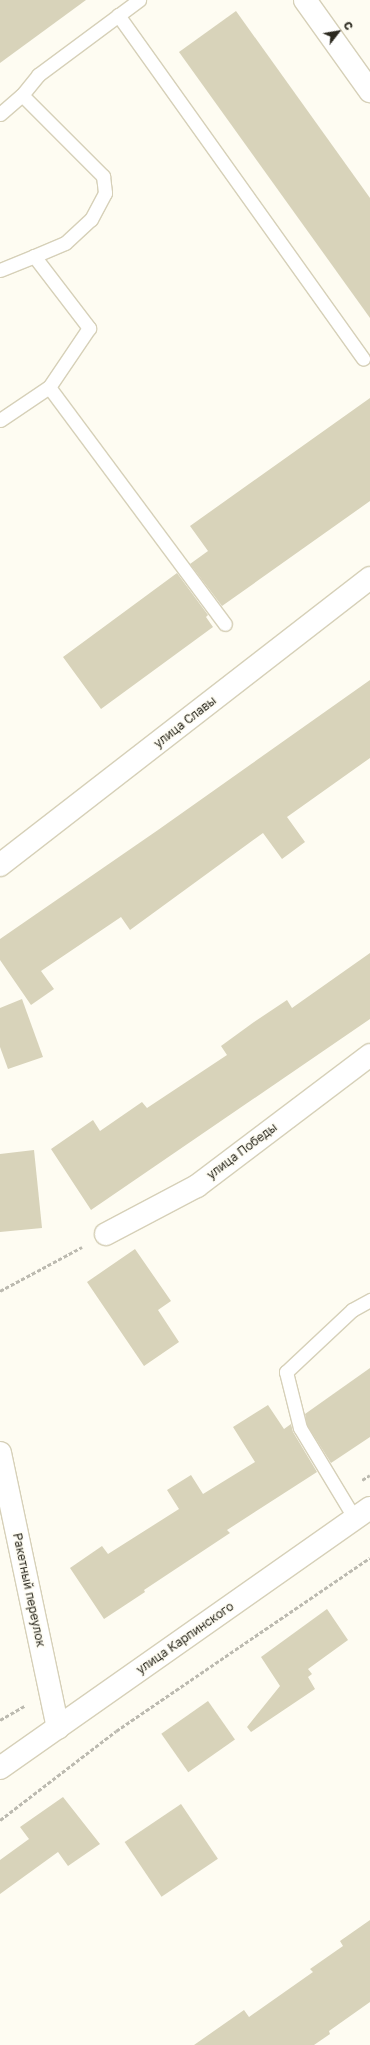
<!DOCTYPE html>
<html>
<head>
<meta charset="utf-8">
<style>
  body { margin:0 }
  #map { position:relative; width:370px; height:2045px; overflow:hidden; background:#fefcf2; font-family:"Golos Text",sans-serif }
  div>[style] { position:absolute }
  .building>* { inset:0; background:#d8d3ba; transform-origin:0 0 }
  .path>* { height:2.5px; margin-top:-1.25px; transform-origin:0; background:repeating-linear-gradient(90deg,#bcbab0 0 4px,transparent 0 6px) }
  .roads { filter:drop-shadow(1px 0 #d6d0b8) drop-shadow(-1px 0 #d6d0b8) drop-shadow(0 1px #d6d0b8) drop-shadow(0 -1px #d6d0b8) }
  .service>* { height:13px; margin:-6.5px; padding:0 6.5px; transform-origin:6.5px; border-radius:6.5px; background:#fff }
  .minor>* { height:22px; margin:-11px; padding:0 11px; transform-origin:11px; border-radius:11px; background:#fff }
  .tertiary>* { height:22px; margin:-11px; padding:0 11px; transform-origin:11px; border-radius:11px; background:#fff }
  span { translate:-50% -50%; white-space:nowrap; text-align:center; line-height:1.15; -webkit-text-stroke:3px #fefcf2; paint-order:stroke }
  .street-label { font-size:12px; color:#2b291f }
  .north { position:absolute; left:318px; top:12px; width:40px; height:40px; -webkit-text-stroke:3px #fefcf2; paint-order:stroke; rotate:59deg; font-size:11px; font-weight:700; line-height:16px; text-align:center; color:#2b291f }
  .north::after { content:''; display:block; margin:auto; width:14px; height:18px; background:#2b291f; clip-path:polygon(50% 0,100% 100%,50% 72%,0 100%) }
</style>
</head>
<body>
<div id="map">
  <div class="building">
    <i style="clip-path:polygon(0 0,86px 0,0 63px)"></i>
    <i style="clip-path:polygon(236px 11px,370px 198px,370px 318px,179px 52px)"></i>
    <i style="clip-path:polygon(370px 398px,370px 501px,222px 606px,190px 564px,208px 551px,190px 526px)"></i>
    <i style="clip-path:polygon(177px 573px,208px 615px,206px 617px,213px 627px,101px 709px,63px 657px)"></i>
    <i style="clip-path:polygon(370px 680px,370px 758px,287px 817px,305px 842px,282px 859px,263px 833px,130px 930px,121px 917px,41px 971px,54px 989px,31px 1005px,0 960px,0 939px,158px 830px)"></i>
    <i style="clip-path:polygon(370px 953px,370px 1019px,91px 1210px,51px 1149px,93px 1120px,100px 1131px,142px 1102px,147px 1108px,227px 1055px,221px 1046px,254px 1022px,287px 1000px,292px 1008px)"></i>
    <i style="clip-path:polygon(22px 999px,43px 1057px,8px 1069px,0 1047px,0 1008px)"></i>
    <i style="clip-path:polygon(34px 1150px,42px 1228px,0 1232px,0 1154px)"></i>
    <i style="clip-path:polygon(135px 1249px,171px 1301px,158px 1310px,179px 1342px,144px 1366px,87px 1282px)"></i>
    <i style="clip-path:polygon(370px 1368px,370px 1437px,331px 1463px,307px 1425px,305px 1414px)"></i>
    <i style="clip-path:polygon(268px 1405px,284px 1429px,291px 1424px,293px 1432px,317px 1472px,227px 1530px,230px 1533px,144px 1590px,145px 1592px,104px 1619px,70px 1568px,102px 1546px,108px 1554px,179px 1509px,167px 1490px,191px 1475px,203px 1494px,255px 1462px,233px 1427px)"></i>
    <i style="clip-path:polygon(327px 1609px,348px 1640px,308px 1669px,312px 1674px,308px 1677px,315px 1689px,251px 1732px,247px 1727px,280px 1686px,261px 1657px)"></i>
    <i style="left:208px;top:1701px;width:47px;height:57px;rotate:55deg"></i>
    <i style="clip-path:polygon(63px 1797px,100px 1844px,68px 1866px,58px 1852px,0 1894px,0 1860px,29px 1839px,20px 1827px)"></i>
    <i style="left:181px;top:1804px;width:66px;height:68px;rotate:56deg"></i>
    <i style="clip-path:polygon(370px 1920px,370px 2002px,329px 2031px,330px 2034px,314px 2045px,194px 2045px,244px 2010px,249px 2017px,313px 1972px,310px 1969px,343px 1946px,340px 1941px)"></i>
  </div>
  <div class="path">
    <i style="left:0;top:1291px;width:93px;rotate:-28.2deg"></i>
    <i style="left:362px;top:1480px;width:9px;rotate:-32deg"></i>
    <i style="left:0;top:1720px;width:28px;rotate:-30deg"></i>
    <i style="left:0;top:1820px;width:146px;rotate:-37.5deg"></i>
    <i style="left:116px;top:1731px;width:307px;rotate:-34.3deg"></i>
  </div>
  <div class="roads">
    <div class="service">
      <i style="left:118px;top:15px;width:422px;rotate:54.5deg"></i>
      <i style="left:22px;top:95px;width:26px;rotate:-51deg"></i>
      <i style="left:38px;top:75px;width:126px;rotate:-36.6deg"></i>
      <i style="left:0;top:114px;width:29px;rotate:-41deg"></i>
      <i style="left:22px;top:95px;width:115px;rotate:45deg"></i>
      <i style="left:103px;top:176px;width:17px;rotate:83deg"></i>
      <i style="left:105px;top:193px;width:30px;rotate:118deg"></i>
      <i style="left:91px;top:219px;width:35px;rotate:137deg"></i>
      <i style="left:65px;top:243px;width:34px;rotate:157deg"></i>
      <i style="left:34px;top:256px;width:91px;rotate:52.6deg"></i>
      <i style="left:89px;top:328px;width:71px;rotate:124.1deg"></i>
      <i style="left:49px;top:387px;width:59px;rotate:146deg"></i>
      <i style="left:0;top:270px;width:37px;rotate:-22deg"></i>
      <i style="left:49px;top:387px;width:295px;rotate:53.4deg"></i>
      <i style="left:355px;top:1519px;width:106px;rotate:-121.1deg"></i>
      <i style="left:300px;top:1428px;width:58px;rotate:-104deg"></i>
      <i style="left:286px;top:1372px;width:91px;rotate:-43.2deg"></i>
      <i style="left:352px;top:1310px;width:21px;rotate:-29deg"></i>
    </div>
    <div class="minor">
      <i style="left:305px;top:0;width:112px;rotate:54.5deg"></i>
      <i style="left:0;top:865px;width:468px;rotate:-37.8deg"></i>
      <i style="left:106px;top:1234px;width:103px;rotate:-27.8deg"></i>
      <i style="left:197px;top:1186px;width:217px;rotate:-37.1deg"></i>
      <i style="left:0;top:1453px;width:281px;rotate:78.1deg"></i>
    </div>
    <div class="tertiary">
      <i style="left:0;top:1768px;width:452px;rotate:-35.1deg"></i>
    </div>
  </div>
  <div class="street-label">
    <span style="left:185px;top:722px;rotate:-38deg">улица Славы</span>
    <span style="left:242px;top:1151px;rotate:-37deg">улица Победы</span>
    <span style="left:29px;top:1590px;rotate:78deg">Ракетный переулок</span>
    <span style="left:185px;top:1638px;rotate:-35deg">улица Карпинского</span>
  </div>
  <div class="north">С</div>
</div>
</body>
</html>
